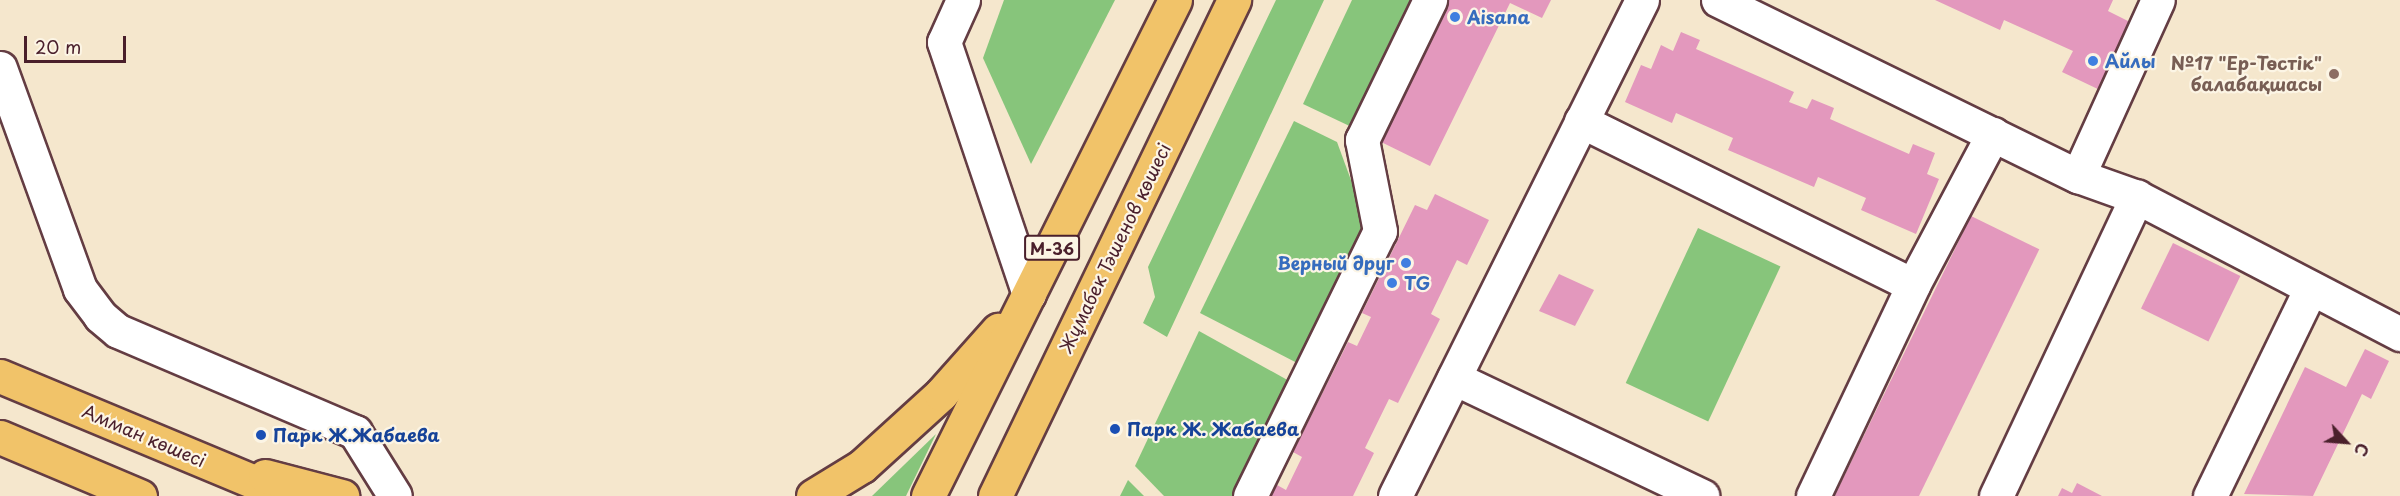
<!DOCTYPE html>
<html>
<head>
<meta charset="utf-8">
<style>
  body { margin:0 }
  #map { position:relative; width:2400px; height:496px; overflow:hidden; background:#f5e7cd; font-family:"Playpen Sans",sans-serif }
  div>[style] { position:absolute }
  .green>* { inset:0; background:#87c57b; transform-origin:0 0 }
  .building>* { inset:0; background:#e398bd; transform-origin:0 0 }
  .roads { filter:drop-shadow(2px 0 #643d43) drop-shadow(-2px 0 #643d43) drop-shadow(0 2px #643d43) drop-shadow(0 -2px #643d43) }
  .minor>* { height:33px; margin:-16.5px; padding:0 16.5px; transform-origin:16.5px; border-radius:16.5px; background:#fff }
  .major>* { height:33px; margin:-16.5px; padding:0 16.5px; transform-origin:16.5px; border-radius:16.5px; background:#f1c369 }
  .dots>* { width:16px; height:16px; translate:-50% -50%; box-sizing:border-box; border:3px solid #fcf5e5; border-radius:50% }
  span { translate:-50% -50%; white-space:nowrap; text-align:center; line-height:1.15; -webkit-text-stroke:4.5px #fcf5e5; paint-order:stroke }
  .shield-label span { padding:2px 4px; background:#fcf5e5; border:2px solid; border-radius:4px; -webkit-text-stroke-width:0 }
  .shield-label { font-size:16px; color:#4a1f2b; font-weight:700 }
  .shop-label { font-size:18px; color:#366cbe; font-weight:700 }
  .left { translate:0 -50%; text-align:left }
  .right { translate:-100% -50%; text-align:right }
  .education-label { font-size:18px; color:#785e54; font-weight:700 }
  .street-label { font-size:18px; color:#4a1f2b }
  .transit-label { font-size:18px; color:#164399; font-weight:700 }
  .north { position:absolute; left:2316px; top:412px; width:60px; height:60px; -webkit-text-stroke:4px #fcf5e5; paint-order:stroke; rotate:116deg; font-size:16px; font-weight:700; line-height:24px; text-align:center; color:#4a1f2b }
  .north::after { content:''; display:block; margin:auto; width:21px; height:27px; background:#4a1f2b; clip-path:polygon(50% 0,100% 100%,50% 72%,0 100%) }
  .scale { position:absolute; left:24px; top:36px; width:102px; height:27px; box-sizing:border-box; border:3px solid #4a1f2b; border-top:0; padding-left:8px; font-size:18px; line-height:21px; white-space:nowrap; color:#4a1f2b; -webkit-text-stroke:4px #fcf5e5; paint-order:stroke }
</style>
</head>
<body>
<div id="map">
  <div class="green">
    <i style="clip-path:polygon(1004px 0,1115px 0,1031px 164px,983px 58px)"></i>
    <i style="clip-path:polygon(1276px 0,1324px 0,1167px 337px,1143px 323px,1155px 297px,1148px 267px)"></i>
    <i style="clip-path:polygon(1352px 0,1423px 0,1358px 130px,1303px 104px)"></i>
    <i style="clip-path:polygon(1294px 121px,1337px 142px,1370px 232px,1301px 365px,1200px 313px)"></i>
    <i style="left:1698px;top:228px;width:91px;height:171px;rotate:25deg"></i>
    <i style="clip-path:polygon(1199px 331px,1291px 382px,1233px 496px,1164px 496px,1135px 466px)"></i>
    <i style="clip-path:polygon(936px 434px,906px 496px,872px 496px)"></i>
    <i style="clip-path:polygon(1128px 480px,1144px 496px,1120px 496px)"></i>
  </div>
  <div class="building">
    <i style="clip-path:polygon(1446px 0,1551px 0,1542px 18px,1510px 3px,1430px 166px,1377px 140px)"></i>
    <i style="clip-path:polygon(1935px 0,2113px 0,2108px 11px,2134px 24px,2102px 91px,2062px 72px,2073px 51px,2004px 20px,2000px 30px)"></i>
    <i style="clip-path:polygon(1681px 32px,1700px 40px,1696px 49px,1794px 92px,1789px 102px,1807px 109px,1812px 99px,1834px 108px,1830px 119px,1909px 154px,1913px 144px,1935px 153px,1927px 174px,1939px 179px,1916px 234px,1861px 210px,1866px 198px,1818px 177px,1814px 187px,1728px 150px,1733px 138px,1676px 113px,1672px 123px,1625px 102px,1641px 65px,1651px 69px,1661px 45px,1673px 51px)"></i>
    <i style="clip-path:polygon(1435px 194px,1489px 220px,1467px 265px,1457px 260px,1431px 314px,1440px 319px,1398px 403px,1389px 399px,1365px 448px,1374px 453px,1353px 496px,1271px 496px,1277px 485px,1286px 490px,1302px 457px,1293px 452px,1348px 342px,1357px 346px,1371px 317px,1362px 313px,1415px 205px,1427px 210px)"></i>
    <i style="left:1971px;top:216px;width:76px;height:311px;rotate:26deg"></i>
    <i style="left:2173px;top:243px;width:75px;height:73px;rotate:26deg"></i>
    <i style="clip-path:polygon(1559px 274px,1594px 290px,1575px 326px,1539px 311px)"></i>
    <i style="clip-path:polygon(2365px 349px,2389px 361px,2371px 399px,2362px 394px,2313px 496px,2244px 494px,2305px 367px,2346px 387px)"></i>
    <i style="clip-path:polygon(2077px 483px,2102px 496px,2058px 496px,2062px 488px,2072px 493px)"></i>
  </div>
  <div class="roads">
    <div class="minor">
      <i style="left:963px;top:0;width:46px;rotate:114.3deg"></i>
      <i style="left:944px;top:42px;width:266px;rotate:71.4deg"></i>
      <i style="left:1718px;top:0;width:401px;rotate:26.1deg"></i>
      <i style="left:2078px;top:176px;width:193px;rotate:-65.6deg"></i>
      <i style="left:0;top:68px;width:235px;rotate:70.1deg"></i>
      <i style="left:80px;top:289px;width:34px;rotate:53deg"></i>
      <i style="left:100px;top:316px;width:23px;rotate:40deg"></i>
      <i style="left:118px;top:331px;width:258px;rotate:23.1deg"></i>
      <i style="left:355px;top:432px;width:75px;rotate:58deg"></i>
      <i style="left:1581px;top:121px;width:370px;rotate:26.3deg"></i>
      <i style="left:1913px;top:285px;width:171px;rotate:-62.1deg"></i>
      <i style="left:2078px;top:176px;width:63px;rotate:19.6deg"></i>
      <i style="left:2137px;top:197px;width:297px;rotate:27.5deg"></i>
      <i style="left:1454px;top:378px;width:275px;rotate:25.4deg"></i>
      <i style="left:1250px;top:496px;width:295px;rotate:-63.9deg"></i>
      <i style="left:1380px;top:231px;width:93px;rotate:-101.2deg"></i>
      <i style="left:1362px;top:140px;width:156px;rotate:-64.1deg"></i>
      <i style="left:1395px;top:496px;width:554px;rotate:-63.53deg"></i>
      <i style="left:1813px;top:496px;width:233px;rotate:-64.6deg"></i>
      <i style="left:1996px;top:496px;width:331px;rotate:-64.8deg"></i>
      <i style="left:2210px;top:496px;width:231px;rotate:-64.1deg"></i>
    </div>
    <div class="major">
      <i style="left:0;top:376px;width:312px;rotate:22.6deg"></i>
      <i style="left:0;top:437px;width:152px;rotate:22.9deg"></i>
      <i style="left:265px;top:476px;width:80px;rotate:14.6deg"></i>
      <i style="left:813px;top:496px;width:57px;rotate:-31.5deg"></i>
      <i style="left:862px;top:466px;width:107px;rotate:-42.3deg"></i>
      <i style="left:941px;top:394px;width:86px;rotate:-48.3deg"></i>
      <i style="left:928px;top:496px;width:554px;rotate:-63.53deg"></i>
      <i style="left:995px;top:496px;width:551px;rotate:-64.27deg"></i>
    </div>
  </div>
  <div class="dots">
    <i style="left:1455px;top:17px;background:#3f7fe0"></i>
    <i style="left:2093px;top:61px;background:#3f7fe0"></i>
    <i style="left:2334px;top:74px;background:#8d6e63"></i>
    <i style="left:1406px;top:263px;background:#3f7fe0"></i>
    <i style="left:1392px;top:283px;background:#3f7fe0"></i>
    <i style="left:1115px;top:429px;background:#1a4fb4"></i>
    <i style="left:261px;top:435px;background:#1a4fb4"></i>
  </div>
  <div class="shield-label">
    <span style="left:1052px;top:248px">M-36</span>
  </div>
  <div class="shop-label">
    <span class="left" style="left:1467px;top:17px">Aisana</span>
    <span class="left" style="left:2105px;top:61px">Айлы</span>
    <span class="right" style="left:1394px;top:263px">Верный друг</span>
    <span class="left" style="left:1404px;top:283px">TG</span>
  </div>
  <div class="education-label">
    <span class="right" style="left:2322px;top:74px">№17 "Ер-Төстік"<br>балабақшасы</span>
  </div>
  <div class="street-label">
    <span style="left:1115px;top:248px;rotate:-64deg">Жұмабек Тәшенов көшесі</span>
    <span style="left:144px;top:436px;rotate:23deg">Амман көшесі</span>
  </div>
  <div class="transit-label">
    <span class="left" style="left:1127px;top:429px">Парк Ж. Жабаева</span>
    <span class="left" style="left:273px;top:435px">Парк Ж.Жабаева</span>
  </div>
  <div class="north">С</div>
  <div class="scale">20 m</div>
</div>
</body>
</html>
